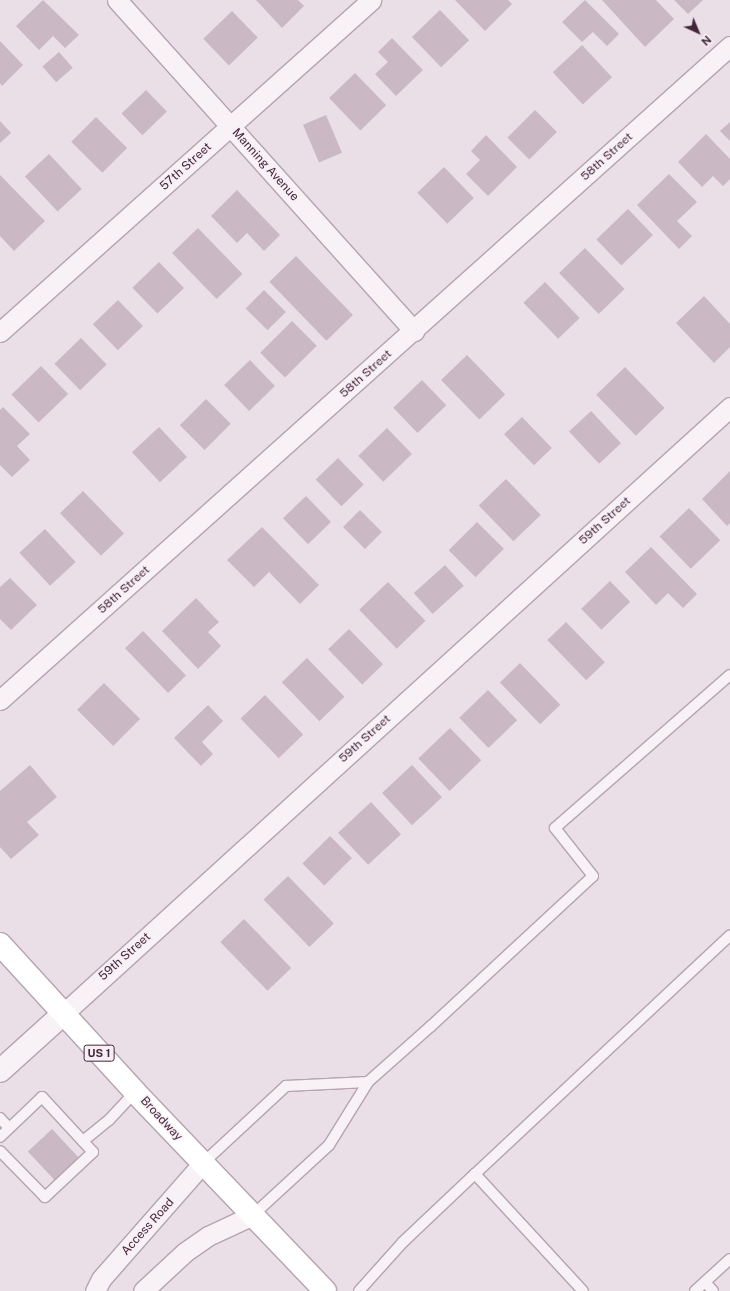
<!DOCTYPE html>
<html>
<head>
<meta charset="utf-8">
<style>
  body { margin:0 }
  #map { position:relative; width:730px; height:1291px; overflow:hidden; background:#eadfe7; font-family:"Public Sans",sans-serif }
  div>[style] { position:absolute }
  .building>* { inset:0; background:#cab9c5; transform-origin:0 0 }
  .roads { filter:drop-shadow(1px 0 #b5a4b0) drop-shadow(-1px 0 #b5a4b0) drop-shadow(0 1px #b5a4b0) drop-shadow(0 -1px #b5a4b0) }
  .service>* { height:10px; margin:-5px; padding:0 5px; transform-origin:5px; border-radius:5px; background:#f8f2f6 }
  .minor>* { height:19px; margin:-9.5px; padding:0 9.5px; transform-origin:9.5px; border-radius:9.5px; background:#f8f2f6 }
  .tertiary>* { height:22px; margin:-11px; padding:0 11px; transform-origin:11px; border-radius:11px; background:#f8f2f6 }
  .primary>* { height:22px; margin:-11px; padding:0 11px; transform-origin:11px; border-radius:11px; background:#fff }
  span { translate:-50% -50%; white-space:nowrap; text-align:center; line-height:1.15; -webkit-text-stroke:3px #f7eff5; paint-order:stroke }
  .shield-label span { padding:1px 3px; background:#f7eff5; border:1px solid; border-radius:3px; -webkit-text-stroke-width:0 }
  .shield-label { font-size:11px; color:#43263a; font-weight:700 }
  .street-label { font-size:12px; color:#43263a }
  .north { position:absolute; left:678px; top:12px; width:40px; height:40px; -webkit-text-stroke:3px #f7eff5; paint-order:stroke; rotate:136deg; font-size:11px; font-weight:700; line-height:16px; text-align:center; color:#43263a }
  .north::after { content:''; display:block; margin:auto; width:14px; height:18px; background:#43263a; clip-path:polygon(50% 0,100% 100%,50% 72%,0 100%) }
</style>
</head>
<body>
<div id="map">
  <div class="building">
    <i style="clip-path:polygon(43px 0,79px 35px,65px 48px,53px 36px,39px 50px,16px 26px)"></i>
    <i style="clip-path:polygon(256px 0,298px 0,304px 6px,282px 28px)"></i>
    <i style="clip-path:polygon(455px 0,508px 0,512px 4px,485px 31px)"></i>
    <i style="clip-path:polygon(585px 0,619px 34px,607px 46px,593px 32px,582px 42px,562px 22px)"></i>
    <i style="clip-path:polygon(602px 0,656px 0,674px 19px,645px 47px)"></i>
    <i style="clip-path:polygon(674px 0,703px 0,688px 14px)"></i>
    <i style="left:440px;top:10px;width:42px;height:39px;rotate:46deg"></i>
    <i style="left:232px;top:11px;width:37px;height:40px;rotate:46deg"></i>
    <i style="clip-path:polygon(392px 38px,423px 70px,396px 96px,375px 74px,388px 62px,378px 52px)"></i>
    <i style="clip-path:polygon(0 41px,23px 65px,2px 86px,0 83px)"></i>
    <i style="left:582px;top:45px;width:44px;height:40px;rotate:47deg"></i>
    <i style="left:59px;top:52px;width:21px;height:22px;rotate:49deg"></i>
    <i style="left:355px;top:73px;width:45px;height:36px;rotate:46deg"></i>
    <i style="left:146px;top:90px;width:30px;height:34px;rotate:46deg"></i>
    <i style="left:535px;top:110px;width:31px;height:39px;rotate:45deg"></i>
    <i style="left:326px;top:115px;width:41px;height:25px;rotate:67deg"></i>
    <i style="left:96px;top:117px;width:44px;height:35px;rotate:45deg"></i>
    <i style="clip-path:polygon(0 121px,11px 133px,0 143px)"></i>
    <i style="clip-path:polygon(730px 122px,730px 141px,720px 131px)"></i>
    <i style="clip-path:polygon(706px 134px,730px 159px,730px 179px,723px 186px,713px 176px,702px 187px,678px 162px)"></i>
    <i style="clip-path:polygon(486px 135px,517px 167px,488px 196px,466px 174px,480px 160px,471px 151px)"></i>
    <i style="left:49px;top:154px;width:48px;height:33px;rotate:47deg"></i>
    <i style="left:444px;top:167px;width:43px;height:37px;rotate:46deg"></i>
    <i style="clip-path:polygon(669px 174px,697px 202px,677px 221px,692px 236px,679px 249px,637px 205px)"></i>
    <i style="clip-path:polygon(0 175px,45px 221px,14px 251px,0 236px)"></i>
    <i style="clip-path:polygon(237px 190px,280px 235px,264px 251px,247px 233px,237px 243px,211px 216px)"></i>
    <i style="left:628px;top:209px;width:36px;height:44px;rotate:46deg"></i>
    <i style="left:198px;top:228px;width:64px;height:36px;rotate:46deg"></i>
    <i style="left:585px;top:248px;width:57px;height:36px;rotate:46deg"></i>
    <i style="left:296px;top:256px;width:82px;height:37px;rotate:46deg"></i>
    <i style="left:159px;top:262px;width:36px;height:37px;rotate:46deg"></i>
    <i style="left:545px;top:282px;width:50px;height:30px;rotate:46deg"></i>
    <i style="left:264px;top:290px;width:31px;height:26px;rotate:45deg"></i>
    <i style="clip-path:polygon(704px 296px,730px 324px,730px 347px,714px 363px,676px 323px)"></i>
    <i style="left:118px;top:300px;width:36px;height:35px;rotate:46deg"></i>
    <i style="left:292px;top:321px;width:35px;height:45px;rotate:45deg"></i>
    <i style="left:81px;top:338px;width:37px;height:37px;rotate:46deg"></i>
    <i style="left:467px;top:355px;width:55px;height:36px;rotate:46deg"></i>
    <i style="left:250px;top:360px;width:36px;height:36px;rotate:46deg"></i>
    <i style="left:41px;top:366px;width:39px;height:41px;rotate:46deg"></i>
    <i style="left:625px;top:367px;width:57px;height:40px;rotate:46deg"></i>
    <i style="left:422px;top:380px;width:35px;height:40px;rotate:46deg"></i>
    <i style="left:206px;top:399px;width:35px;height:37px;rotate:45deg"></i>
    <i style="clip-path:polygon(3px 407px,30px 434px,17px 446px,30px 460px,12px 477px,0 465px,0 410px)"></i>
    <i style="left:591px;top:411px;width:44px;height:30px;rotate:47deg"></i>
    <i style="left:522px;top:417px;width:43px;height:25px;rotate:46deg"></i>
    <i style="left:159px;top:427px;width:41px;height:37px;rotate:47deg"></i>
    <i style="left:387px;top:428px;width:36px;height:40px;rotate:46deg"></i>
    <i style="left:338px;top:458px;width:37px;height:31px;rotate:46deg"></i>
    <i style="clip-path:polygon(730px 471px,730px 523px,727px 526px,702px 499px)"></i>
    <i style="left:506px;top:479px;width:50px;height:38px;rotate:46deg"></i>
    <i style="left:83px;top:491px;width:59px;height:32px;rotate:46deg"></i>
    <i style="left:306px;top:496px;width:36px;height:32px;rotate:46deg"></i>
    <i style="left:689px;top:508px;width:45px;height:41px;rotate:46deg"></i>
    <i style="left:360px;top:510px;width:31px;height:24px;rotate:45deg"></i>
    <i style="left:477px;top:522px;width:38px;height:40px;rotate:45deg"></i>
    <i style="clip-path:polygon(262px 527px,319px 585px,300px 604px,269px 572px,254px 587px,227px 560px)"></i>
    <i style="left:45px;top:529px;width:45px;height:35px;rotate:47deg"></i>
    <i style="clip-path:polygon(651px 547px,697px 594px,683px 608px,668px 593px,656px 605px,625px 572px)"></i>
    <i style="left:445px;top:565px;width:28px;height:42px;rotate:48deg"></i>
    <i style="clip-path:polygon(10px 578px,37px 605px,11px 630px,0 619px,0 587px)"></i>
    <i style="left:610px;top:581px;width:29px;height:40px;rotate:46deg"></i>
    <i style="left:388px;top:582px;width:54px;height:40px;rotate:46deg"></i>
    <i style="clip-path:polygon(196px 598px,219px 622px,208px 632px,221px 646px,198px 669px,162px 631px)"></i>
    <i style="left:566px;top:622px;width:56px;height:26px;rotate:46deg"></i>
    <i style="left:349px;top:629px;width:49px;height:29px;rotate:46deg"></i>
    <i style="left:143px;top:631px;width:62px;height:25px;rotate:46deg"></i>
    <i style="left:307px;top:658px;width:54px;height:35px;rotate:46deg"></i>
    <i style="left:520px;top:663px;width:58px;height:28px;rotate:46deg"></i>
    <i style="left:104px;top:683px;width:51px;height:38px;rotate:45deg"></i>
    <i style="left:488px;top:690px;width:42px;height:40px;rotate:46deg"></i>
    <i style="left:265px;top:695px;width:55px;height:34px;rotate:46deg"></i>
    <i style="clip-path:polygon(208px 705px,223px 721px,202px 742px,213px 754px,201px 766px,174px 738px)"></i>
    <i style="left:450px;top:728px;width:45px;height:44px;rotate:46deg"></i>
    <i style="clip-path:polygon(30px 765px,57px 797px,27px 822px,39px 835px,11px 859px,0 847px,0 791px)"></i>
    <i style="left:412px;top:765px;width:44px;height:41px;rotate:47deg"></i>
    <i style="left:371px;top:802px;width:44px;height:45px;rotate:47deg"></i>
    <i style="left:330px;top:836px;width:31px;height:39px;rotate:45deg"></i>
    <i style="left:288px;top:876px;width:66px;height:34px;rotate:46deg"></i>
    <i style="left:244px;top:919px;width:68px;height:33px;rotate:46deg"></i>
    <i style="left:52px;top:1129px;width:40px;height:33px;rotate:47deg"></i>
  </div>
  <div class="roads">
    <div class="service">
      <i style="left:0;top:1118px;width:13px;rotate:48deg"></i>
      <i style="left:0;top:1137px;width:58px;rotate:-43.6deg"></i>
      <i style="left:42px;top:1097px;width:75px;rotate:47.2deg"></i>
      <i style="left:93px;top:1152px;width:66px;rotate:136.8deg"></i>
      <i style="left:45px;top:1197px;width:64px;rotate:-134.4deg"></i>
      <i style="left:83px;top:1141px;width:33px;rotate:-39deg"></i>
      <i style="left:109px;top:1120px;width:38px;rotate:-47deg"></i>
      <i style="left:202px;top:1164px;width:115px;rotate:-42.9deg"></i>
      <i style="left:286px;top:1086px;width:82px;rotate:-2.8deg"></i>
      <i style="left:475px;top:1174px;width:349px;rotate:-43.1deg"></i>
      <i style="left:253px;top:1215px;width:103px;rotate:-42.6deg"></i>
      <i style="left:329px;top:1145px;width:74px;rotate:-58.2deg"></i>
      <i style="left:368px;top:1082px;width:83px;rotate:-41.6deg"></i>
      <i style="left:430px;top:1027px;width:222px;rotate:-42.8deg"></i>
      <i style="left:593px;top:876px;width:61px;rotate:-128.4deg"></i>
      <i style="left:555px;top:828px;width:232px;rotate:-41.2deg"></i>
      <i style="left:705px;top:1282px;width:12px;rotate:48deg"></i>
      <i style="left:359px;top:1291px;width:66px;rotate:-48.1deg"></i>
      <i style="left:403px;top:1242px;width:99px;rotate:-43.4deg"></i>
      <i style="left:475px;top:1174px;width:159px;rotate:47.3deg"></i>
      <i style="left:695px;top:1291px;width:47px;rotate:-42.4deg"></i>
    </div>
    <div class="minor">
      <i style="left:117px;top:0;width:445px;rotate:48.1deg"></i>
      <i style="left:0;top:332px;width:498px;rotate:-41.8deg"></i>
      <i style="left:0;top:700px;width:980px;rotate:-41.86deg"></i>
      <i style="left:63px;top:1014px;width:902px;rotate:-42.3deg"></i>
      <i style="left:95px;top:1291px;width:13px;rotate:-63deg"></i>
      <i style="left:101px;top:1279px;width:153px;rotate:-48.7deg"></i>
      <i style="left:143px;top:1291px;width:57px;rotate:-42.9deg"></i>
      <i style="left:185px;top:1252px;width:28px;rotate:-35deg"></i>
      <i style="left:208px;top:1236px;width:50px;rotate:-25deg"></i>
    </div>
    <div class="tertiary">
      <i style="left:0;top:1071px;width:85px;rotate:-42.1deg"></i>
    </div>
    <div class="primary">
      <i style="left:0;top:944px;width:200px;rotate:47.6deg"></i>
      <i style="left:135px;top:1092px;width:275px;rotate:46.3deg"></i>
    </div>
  </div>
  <div class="shield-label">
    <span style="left:99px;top:1053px">US 1</span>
  </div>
  <div class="street-label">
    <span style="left:607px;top:157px;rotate:-42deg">58th Street</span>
    <span style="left:265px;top:165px;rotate:48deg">Manning Avenue</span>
    <span style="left:186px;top:167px;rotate:-42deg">57th Street</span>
    <span style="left:366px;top:374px;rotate:-42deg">58th Street</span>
    <span style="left:605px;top:521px;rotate:-42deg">59th Street</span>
    <span style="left:124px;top:590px;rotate:-42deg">58th Street</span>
    <span style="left:365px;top:739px;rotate:-42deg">59th Street</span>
    <span style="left:125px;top:957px;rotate:-42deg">59th Street</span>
    <span style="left:161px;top:1119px;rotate:47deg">Broadway</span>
    <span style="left:148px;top:1227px;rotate:-48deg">Access Road</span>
  </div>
  <div class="north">N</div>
</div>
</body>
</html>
